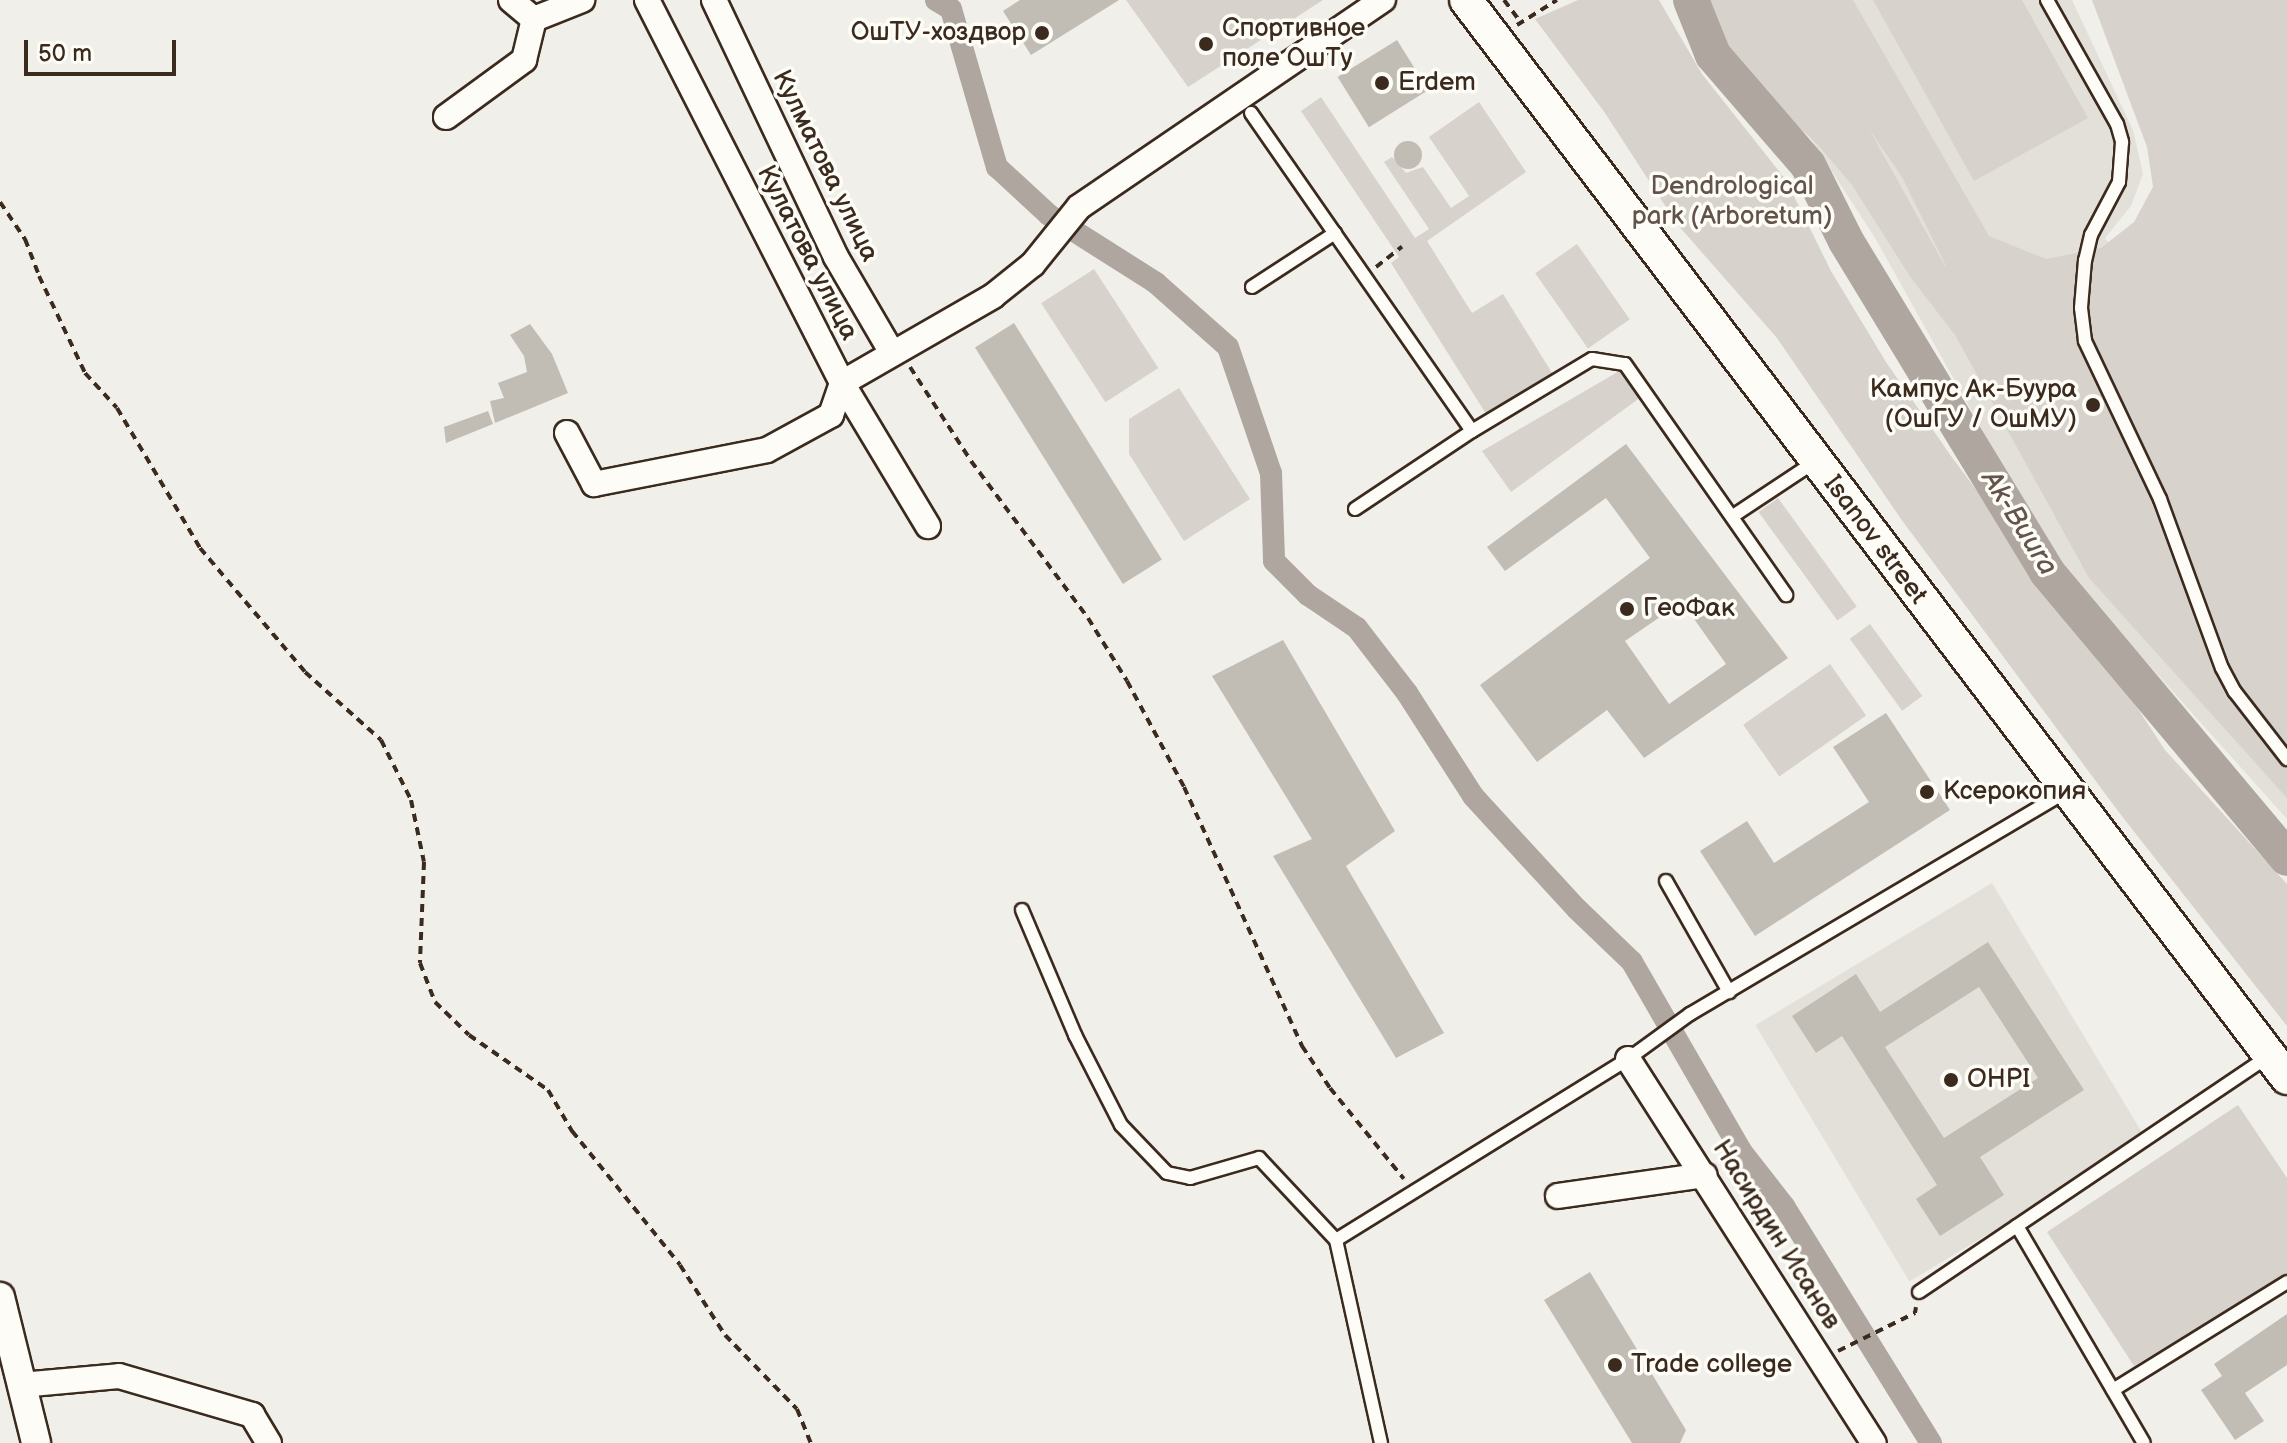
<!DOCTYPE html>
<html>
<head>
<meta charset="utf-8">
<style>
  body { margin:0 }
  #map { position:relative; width:2287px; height:1443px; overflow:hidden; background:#f1efea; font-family:"Balsamiq Sans",sans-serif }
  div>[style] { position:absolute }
  .built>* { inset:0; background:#e3e0da; transform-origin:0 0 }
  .green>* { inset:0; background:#d7d2cc; transform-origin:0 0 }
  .canal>* { height:22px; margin:-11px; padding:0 11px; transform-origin:11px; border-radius:11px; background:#aea69f }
  .river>* { height:36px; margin:-18px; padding:0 18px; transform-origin:18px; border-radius:18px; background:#aea69f }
  .building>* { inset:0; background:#c1bcb4; transform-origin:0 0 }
  .round { border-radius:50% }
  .path>* { height:4px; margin-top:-2px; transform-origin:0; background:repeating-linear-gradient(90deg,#3b2a1e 0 8px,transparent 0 14px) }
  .roads { filter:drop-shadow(2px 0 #3b2a1e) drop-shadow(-2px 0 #3b2a1e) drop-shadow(0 2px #3b2a1e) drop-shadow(0 -2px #3b2a1e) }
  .service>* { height:12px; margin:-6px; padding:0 6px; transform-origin:6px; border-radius:6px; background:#fdfcf7 }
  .minor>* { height:24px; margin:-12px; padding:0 12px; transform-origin:12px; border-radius:12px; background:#fdfcf7 }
  .tertiary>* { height:28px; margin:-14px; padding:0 14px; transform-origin:14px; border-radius:14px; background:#fdfcf7 }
  .secondary>* { height:32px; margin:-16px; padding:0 16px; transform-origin:16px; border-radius:16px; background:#fdfcf7 }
  .dots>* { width:22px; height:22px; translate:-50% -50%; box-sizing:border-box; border:4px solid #fdfcf7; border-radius:50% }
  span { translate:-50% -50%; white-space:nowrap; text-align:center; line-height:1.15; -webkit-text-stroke:7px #fdfcf7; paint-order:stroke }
  .poi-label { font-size:26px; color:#3b2a1e }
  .left { translate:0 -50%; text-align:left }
  .right { translate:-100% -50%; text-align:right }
  .street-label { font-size:26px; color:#3b2a1e }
  .park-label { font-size:26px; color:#62544a }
  .water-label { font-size:28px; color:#63554b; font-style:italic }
  .scale { position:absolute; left:24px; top:40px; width:152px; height:36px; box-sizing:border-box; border:4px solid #3b2a1e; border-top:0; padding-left:10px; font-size:24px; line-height:28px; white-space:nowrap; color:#3b2a1e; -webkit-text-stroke:6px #fdfcf7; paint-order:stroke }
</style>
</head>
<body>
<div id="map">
  <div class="built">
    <i style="clip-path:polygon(1721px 0,2072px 0,2133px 130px,2143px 174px,2131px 206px,2105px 238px,2212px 385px,2287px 545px,2287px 819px,2055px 560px,1875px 238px)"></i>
    <i style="left:1992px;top:883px;width:299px;height:276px;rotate:59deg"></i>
  </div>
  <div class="green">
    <i style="clip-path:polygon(1126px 0,1323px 0,1188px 87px)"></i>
    <i style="clip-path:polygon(1578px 0,1659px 0,1702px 74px,1786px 180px,1831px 271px,1886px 362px,1951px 456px,2021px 550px,2082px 624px,2165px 750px,2287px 884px,2287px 1026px,2121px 815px,1901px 519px,1777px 338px,1677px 224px,1605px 113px,1535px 19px)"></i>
    <i style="clip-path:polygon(evenodd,1703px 0,1853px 0,1989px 236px,2046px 259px,2101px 248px,2134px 222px,2153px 187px,2147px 147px,2092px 0,2287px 0,2287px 798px,2089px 578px,1955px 335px,1911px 278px,1852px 185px,1818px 145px,1735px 69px,1703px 0,1869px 129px,1902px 177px,1946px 266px,1945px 266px,1869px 129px)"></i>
    <i style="clip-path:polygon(1873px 0,2022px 0,2088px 118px,1974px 181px)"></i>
    <i style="clip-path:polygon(1321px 97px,1415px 238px,1429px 229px,1384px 162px,1392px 157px,1406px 173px,1423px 167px,1451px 208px,1469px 196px,1429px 137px,1479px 102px,1526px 172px,1427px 241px,1472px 313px,1503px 294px,1554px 376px,1488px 417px,1391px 263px,1399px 257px,1301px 111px)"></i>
    <i style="left:1577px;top:244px;width:92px;height:51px;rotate:55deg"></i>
    <i style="left:1094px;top:269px;width:118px;height:63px;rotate:57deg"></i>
    <i style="clip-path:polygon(1621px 370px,1641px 397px,1511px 492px,1482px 451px)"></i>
    <i style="clip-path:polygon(1179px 388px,1250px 499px,1184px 541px,1129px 454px,1129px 419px)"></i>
    <i style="left:1778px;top:498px;width:134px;height:24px;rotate:54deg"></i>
    <i style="left:1870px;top:624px;width:89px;height:25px;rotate:54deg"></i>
    <i style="left:1830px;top:664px;width:63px;height:106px;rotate:55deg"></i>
    <i style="clip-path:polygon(2238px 1105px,2287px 1178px,2287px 1274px,2134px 1366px,2047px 1232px)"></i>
  </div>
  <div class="canal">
    <i style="left:936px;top:0;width:17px;rotate:31deg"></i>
    <i style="left:951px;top:9px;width:165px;rotate:73.8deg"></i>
    <i style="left:997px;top:167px;width:71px;rotate:42.7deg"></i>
    <i style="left:1049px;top:215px;width:127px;rotate:32.4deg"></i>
    <i style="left:1156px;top:283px;width:96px;rotate:41.6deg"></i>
    <i style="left:1228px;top:347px;width:133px;rotate:71.2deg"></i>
    <i style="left:1271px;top:473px;width:88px;rotate:88deg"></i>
    <i style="left:1274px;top:561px;width:48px;rotate:45deg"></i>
    <i style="left:1308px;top:595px;width:59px;rotate:34deg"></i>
    <i style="left:1357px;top:628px;width:82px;rotate:52.4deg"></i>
    <i style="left:1407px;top:693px;width:122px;rotate:57.3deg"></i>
    <i style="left:1473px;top:796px;width:154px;rotate:47.4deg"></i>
    <i style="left:1577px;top:909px;width:76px;rotate:43.9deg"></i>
    <i style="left:1632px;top:962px;width:218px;rotate:60deg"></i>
    <i style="left:1741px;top:1151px;width:70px;rotate:52deg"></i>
    <i style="left:1784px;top:1206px;width:279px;rotate:58.2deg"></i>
  </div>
  <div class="river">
    <i style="left:1691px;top:0;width:59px;rotate:68.2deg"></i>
    <i style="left:1713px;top:55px;width:145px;rotate:49.2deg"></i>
    <i style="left:1808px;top:165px;width:85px;rotate:63.4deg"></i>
    <i style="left:1846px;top:241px;width:387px;rotate:58.7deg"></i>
    <i style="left:2047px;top:572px;width:373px;rotate:50deg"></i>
  </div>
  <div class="building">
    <i style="clip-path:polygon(1020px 0,1119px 0,1031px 55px,1003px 11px)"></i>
    <i style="left:1397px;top:40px;width:59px;height:70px;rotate:58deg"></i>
    <i class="round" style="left:1394px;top:141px;width:28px;height:28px"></i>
    <i style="left:1014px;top:323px;width:279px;height:46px;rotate:58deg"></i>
    <i style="clip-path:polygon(530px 324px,552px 354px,568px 393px,495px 423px,490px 401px,504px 398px,498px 383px,527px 372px,524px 356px,510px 335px)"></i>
    <i style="clip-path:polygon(488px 411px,493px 424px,446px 443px,444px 427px)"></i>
    <i style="clip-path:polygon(evenodd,1626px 444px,1788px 658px,1644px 758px,1607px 710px,1537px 762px,1480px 685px,1650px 558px,1606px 498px,1505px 571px,1487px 547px,1626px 444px,1682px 602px,1726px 664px,1669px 704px,1625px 641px,1682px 602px)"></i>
    <i style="clip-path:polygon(1283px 640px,1395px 831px,1346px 866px,1444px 1033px,1396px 1058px,1273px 856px,1312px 839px,1212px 676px)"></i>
    <i style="clip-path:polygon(1886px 713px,1950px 810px,1755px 936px,1700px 851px,1747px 821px,1774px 863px,1869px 802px,1833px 747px)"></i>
    <i style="clip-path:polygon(evenodd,1988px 942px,2084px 1090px,1980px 1157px,2004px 1195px,1940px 1236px,1916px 1199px,1937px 1185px,1842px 1036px,1816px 1053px,1792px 1016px,1856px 974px,1880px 1012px,1988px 942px,1979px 987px,2038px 1078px,1944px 1138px,1885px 1047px,1979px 987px)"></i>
    <i style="clip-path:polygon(1590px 1272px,1686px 1430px,1680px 1443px,1632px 1443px,1544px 1300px)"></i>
    <i style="clip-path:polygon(2287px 1314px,2287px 1365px,2245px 1393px,2264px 1421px,2235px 1440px,2201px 1390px,2222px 1376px,2214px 1364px)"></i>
  </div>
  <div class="path">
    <i style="left:1504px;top:0;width:26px;rotate:53deg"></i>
    <i style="left:1517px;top:25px;width:47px;rotate:-32deg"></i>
    <i style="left:0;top:202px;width:45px;rotate:56deg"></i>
    <i style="left:25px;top:239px;width:40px;rotate:69deg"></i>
    <i style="left:39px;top:276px;width:107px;rotate:64.6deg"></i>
    <i style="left:85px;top:373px;width:47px;rotate:47.6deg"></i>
    <i style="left:117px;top:408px;width:163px;rotate:59.3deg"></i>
    <i style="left:200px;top:548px;width:162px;rotate:49.7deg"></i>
    <i style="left:305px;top:672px;width:102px;rotate:41.8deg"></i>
    <i style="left:381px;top:740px;width:67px;rotate:63.4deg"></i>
    <i style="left:411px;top:800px;width:63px;rotate:78.2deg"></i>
    <i style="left:424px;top:862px;width:101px;rotate:92.3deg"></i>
    <i style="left:420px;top:963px;width:42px;rotate:69deg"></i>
    <i style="left:435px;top:1002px;width:47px;rotate:44.1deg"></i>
    <i style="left:469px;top:1035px;width:96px;rotate:34.8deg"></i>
    <i style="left:548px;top:1090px;width:48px;rotate:59.7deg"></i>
    <i style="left:572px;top:1131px;width:172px;rotate:51.1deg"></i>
    <i style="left:680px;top:1265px;width:83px;rotate:57.3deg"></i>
    <i style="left:725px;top:1335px;width:103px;rotate:45.8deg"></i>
    <i style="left:797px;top:1409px;width:37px;rotate:68deg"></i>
    <i style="left:1376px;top:267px;width:33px;rotate:-38deg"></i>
    <i style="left:910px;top:367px;width:112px;rotate:57deg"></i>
    <i style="left:971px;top:461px;width:196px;rotate:53.3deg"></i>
    <i style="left:1088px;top:618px;width:74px;rotate:58.2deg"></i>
    <i style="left:1127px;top:681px;width:120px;rotate:61.7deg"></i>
    <i style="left:1184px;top:787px;width:285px;rotate:65.5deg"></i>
    <i style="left:1302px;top:1046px;width:50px;rotate:56.3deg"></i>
    <i style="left:1330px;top:1088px;width:117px;rotate:50.9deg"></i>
    <i style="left:1838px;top:1351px;width:86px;rotate:-26.3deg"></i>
    <i style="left:1915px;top:1313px;width:6px;rotate:-81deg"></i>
  </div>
  <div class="roads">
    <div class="service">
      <i style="left:2047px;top:0;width:142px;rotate:60.6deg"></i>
      <i style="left:2117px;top:124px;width:19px;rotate:74deg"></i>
      <i style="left:2122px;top:142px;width:40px;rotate:94.3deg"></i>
      <i style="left:2119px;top:182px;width:60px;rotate:117.8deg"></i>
      <i style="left:2091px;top:235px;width:26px;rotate:103deg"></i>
      <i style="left:2085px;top:260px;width:48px;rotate:94.8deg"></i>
      <i style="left:2081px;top:308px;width:33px;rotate:83deg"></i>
      <i style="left:2085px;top:341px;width:175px;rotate:64.6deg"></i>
      <i style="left:2160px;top:499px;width:180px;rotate:69.9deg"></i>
      <i style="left:2222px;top:668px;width:27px;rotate:62deg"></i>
      <i style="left:2235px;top:692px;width:85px;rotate:52.2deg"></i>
      <i style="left:1251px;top:113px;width:387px;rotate:55.2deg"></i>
      <i style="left:1252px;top:287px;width:99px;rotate:-33deg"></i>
      <i style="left:1355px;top:509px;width:141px;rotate:-33.7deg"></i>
      <i style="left:1472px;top:431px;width:140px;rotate:-31deg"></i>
      <i style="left:1592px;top:359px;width:33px;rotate:9deg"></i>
      <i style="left:1625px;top:364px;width:282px;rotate:55.1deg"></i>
      <i style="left:1733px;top:516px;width:100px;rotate:-33.5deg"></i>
      <i style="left:1666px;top:881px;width:128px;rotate:60.4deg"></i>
      <i style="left:1022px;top:910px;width:136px;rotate:67deg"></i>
      <i style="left:1075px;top:1035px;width:101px;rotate:62.9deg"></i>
      <i style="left:1121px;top:1125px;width:66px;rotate:46.2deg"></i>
      <i style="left:1167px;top:1173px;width:24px;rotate:12deg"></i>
      <i style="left:1190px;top:1178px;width:72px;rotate:-16.2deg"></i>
      <i style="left:1259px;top:1158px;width:112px;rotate:46.8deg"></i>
      <i style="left:1336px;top:1240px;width:208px;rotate:77.5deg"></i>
      <i style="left:2017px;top:1226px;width:251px;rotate:59.7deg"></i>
      <i style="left:1336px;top:1240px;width:344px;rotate:-31.8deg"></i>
      <i style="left:1628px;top:1059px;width:77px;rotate:-36deg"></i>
      <i style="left:1690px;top:1014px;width:437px;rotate:-30.6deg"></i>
      <i style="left:1919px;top:1292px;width:424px;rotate:-34deg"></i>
      <i style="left:2113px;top:1390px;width:205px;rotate:-31.8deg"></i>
    </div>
    <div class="minor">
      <i style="left:511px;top:0;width:30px;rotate:40deg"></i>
      <i style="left:534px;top:19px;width:52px;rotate:-21.6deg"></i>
      <i style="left:647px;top:0;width:430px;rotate:63deg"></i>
      <i style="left:842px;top:383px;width:167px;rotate:59deg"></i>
      <i style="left:714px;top:0;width:284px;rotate:64.6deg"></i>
      <i style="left:836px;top:257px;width:111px;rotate:59.7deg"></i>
      <i style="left:446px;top:117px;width:97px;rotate:-36.2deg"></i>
      <i style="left:524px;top:60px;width:42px;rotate:-76.3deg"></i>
      <i style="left:567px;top:433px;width:58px;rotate:62.1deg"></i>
      <i style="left:594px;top:484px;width:176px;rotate:-11.1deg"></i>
      <i style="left:767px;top:450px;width:73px;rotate:-28.7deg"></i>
      <i style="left:831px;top:415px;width:34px;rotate:-71deg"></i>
      <i style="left:842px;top:383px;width:174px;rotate:-29.9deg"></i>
      <i style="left:993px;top:296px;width:51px;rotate:-38.7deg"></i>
      <i style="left:1033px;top:264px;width:73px;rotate:-51.1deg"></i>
      <i style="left:1079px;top:207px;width:368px;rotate:-34.3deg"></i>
      <i style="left:1628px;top:1059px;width:456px;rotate:57.4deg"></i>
      <i style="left:1558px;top:1196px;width:148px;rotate:-8.1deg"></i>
      <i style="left:21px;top:1385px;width:98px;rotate:-5.2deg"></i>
      <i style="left:119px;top:1376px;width:139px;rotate:16.3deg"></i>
      <i style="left:252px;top:1415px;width:33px;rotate:59deg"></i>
    </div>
    <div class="tertiary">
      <i style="left:0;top:1297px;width:150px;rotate:76.1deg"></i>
    </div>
    <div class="secondary">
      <i style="left:1466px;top:0;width:1355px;rotate:52.71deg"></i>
    </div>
  </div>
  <div class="dots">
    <i style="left:1042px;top:33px;background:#3b2a1e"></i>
    <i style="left:1206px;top:44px;background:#3b2a1e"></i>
    <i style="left:1382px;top:83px;background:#3b2a1e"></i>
    <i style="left:2093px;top:405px;background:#3b2a1e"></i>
    <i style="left:1627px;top:609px;background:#3b2a1e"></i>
    <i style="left:1927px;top:792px;background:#3b2a1e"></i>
    <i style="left:1951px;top:1080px;background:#3b2a1e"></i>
    <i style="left:1615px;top:1365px;background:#3b2a1e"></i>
  </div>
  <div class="poi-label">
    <span class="left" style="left:1222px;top:44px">Спортивное<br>поле ОшТу</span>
    <span class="right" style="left:1026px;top:33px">ОшТУ-хоздвор</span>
    <span class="left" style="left:1398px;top:83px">Erdem</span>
    <span class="right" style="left:2077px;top:405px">Кампус Ак-Буура<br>(ОшГУ / ОшМУ)</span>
    <span class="left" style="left:1643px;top:609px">ГеоФак</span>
    <span class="left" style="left:1943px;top:792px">Ксерокопия</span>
    <span class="left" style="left:1967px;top:1080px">OHPI</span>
    <span class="left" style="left:1631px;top:1365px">Trade college</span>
  </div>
  <div class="street-label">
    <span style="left:825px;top:166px;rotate:64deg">Кулматова улица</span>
    <span style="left:807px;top:253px;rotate:63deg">Кулатова улица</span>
    <span style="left:1875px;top:540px;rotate:53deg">Isanov street</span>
    <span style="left:1776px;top:1235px;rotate:58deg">Насирдин Исанов</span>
  </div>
  <div class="park-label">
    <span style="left:1732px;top:202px">Dendrological<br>park (Arboretum)</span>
  </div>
  <div class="water-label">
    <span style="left:2019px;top:523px;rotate:58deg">Ak-Buura</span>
  </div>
  <div class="scale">50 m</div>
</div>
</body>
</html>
